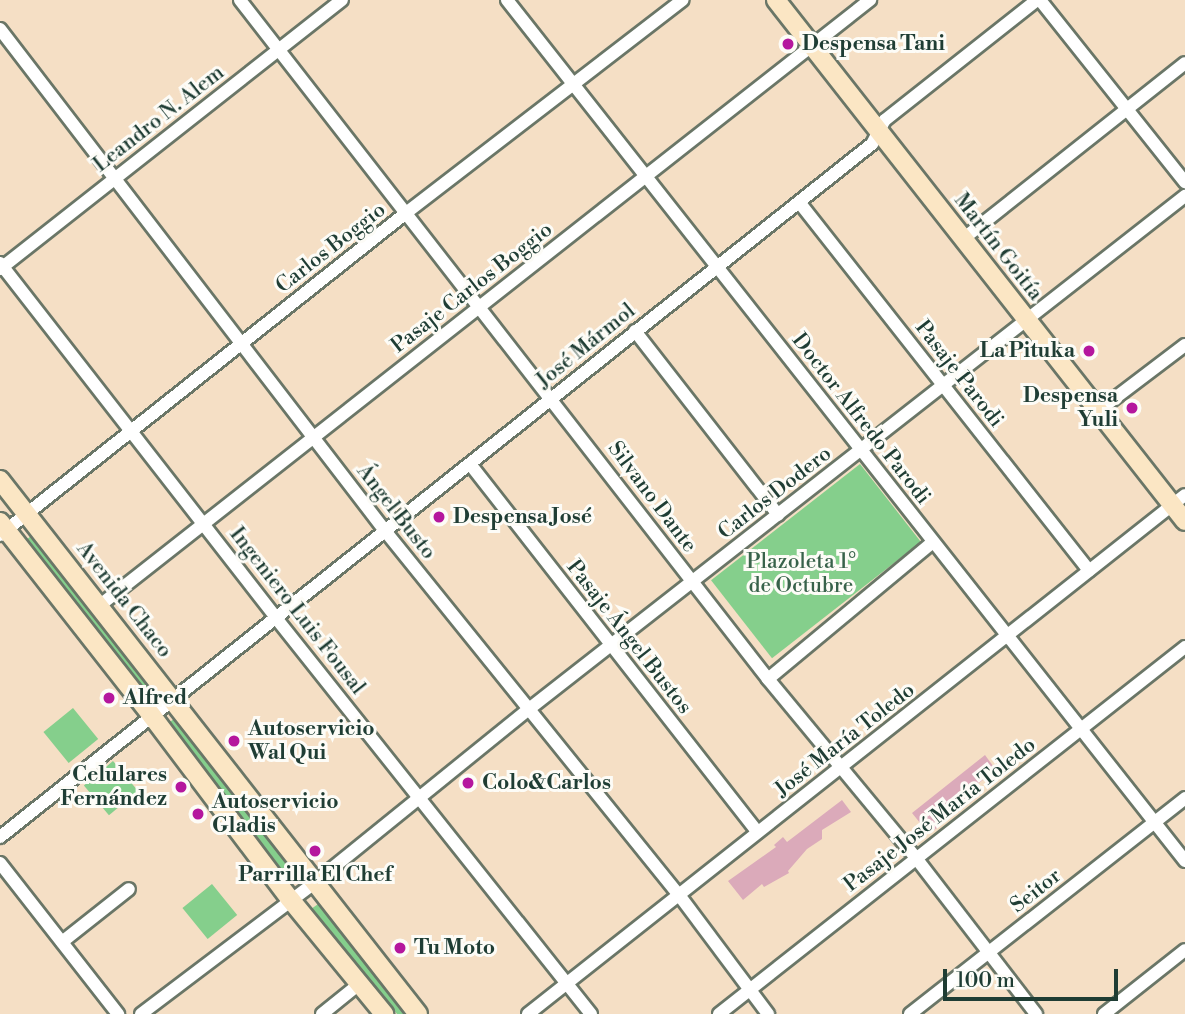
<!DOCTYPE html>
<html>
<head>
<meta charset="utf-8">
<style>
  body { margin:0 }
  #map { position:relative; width:1185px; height:1014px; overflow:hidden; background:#f5dfc5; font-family:"Libre Bodoni",serif }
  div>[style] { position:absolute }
  .green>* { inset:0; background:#85cf8c; transform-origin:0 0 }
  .building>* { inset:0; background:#dbaaba }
  .roads { filter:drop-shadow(2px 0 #6a7667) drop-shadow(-2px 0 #6a7667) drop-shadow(0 2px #6a7667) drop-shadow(0 -2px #6a7667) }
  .street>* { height:12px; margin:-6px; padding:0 6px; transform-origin:6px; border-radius:6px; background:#fff }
  .secondary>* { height:18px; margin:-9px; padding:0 9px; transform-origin:9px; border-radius:9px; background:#fbe6c4 }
  .dots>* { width:19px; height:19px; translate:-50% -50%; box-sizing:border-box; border:4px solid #fdfcf7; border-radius:50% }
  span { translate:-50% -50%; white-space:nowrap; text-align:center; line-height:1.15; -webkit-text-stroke:6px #fdfcf7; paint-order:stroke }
  .poi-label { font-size:21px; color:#1f3d34; font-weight:700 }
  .left { translate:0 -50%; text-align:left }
  .right { translate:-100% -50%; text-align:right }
  .street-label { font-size:21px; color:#1f3d34 }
  .park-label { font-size:21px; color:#38624a }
  .scale { position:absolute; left:943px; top:969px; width:175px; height:32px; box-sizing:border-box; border:4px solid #1f3d34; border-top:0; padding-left:9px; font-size:21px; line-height:24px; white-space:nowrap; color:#1f3d34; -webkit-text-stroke:5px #fdfcf7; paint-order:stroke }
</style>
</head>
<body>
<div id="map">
  <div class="green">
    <i style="left:860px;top:464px;width:99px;height:189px;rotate:52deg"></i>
    <i style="left:31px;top:536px;width:192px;height:10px;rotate:52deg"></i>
    <i style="left:73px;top:708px;width:40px;height:38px;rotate:51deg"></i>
    <i style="left:175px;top:718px;width:192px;height:9px;rotate:52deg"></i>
    <i style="left:113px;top:761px;width:39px;height:38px;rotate:50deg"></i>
    <i style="left:212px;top:884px;width:40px;height:38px;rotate:51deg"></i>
    <i style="clip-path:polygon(321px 902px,410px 1014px,397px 1014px,311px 909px)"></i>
  </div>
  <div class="building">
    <i style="clip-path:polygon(985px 755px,996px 770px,975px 786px,980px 795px,929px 834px,912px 813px)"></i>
    <i style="clip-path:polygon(842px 800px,851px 812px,822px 830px,822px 839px,807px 849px,788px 871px,789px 873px,764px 887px,762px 884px,743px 900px,728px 881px,776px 847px,774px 845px,783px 837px,787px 842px)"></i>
  </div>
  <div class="roads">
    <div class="street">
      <i style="left:240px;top:0;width:860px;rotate:52.13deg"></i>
      <i style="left:768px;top:679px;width:232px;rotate:50.4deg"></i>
      <i style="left:916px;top:858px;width:197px;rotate:52.4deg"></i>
      <i style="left:507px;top:0;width:1096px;rotate:51.78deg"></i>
      <i style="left:1040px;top:0;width:233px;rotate:51.5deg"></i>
      <i style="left:0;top:29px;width:634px;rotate:52.5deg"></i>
      <i style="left:386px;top:532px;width:466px;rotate:51.1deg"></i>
      <i style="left:679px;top:895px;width:149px;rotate:53.2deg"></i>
      <i style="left:799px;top:202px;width:469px;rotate:51.8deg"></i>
      <i style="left:963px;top:239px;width:283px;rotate:-38.4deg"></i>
      <i style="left:0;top:263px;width:450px;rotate:52.1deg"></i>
      <i style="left:276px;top:618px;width:506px;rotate:51.5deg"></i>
      <i style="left:0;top:269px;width:435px;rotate:-38.2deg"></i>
      <i style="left:635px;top:331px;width:233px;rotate:52.1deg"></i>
      <i style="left:1098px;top:411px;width:109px;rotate:-37.2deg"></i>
      <i style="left:470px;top:464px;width:467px;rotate:52deg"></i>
      <i style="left:0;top:535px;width:518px;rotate:-38.42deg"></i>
      <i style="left:406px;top:213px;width:349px;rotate:-37.6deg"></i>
      <i style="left:99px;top:606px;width:981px;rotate:-38.17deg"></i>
      <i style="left:768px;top:679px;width:214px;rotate:-39.7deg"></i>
      <i style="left:0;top:837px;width:1114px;rotate:-38.48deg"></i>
      <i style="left:872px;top:144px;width:27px;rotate:-62deg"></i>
      <i style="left:885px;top:120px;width:194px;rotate:-38.3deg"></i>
      <i style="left:0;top:863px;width:192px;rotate:52deg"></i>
      <i style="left:62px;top:942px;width:85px;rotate:-38.3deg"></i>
      <i style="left:141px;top:1014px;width:217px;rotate:-37.1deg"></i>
      <i style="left:314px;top:883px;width:277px;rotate:-39deg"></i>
      <i style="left:529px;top:709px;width:833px;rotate:-38.03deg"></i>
      <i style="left:322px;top:1014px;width:48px;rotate:-39deg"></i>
      <i style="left:528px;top:1014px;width:837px;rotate:-38.31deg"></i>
      <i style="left:719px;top:1014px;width:593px;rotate:-38.22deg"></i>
      <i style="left:910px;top:1014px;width:350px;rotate:-38.1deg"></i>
      <i style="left:1104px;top:1014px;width:103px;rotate:-38.3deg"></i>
    </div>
    <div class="secondary">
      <i style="left:776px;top:0;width:662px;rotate:51.87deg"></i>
      <i style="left:0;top:480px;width:678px;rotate:51.95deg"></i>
      <i style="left:0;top:522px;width:246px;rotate:51.9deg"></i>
      <i style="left:152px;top:716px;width:229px;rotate:53deg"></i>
      <i style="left:290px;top:899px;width:149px;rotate:50.7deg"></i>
    </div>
  </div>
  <div class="dots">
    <i style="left:788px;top:44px;background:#b5179e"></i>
    <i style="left:1089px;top:351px;background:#b5179e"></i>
    <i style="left:1132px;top:408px;background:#b5179e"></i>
    <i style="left:439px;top:517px;background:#b5179e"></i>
    <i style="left:109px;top:698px;background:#b5179e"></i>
    <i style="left:234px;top:741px;background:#b5179e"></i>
    <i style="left:468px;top:783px;background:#b5179e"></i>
    <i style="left:181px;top:787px;background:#b5179e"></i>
    <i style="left:198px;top:814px;background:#b5179e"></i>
    <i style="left:315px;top:851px;background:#b5179e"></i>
    <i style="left:400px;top:948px;background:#b5179e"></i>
  </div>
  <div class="poi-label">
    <span class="left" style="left:802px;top:44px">Despensa Tani</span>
    <span class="right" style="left:1075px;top:351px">La Pituka</span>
    <span class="right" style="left:1118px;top:408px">Despensa<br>Yuli</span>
    <span class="left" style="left:453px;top:517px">Despensa José</span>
    <span class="left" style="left:123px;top:698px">Alfred</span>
    <span class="left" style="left:248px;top:741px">Autoservicio<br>Wal Qui</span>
    <span class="right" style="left:167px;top:787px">Celulares<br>Fernández</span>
    <span class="left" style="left:482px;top:783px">Colo&amp;Carlos</span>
    <span class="left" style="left:212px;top:814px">Autoservicio<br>Gladis</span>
    <span style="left:315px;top:875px">Parrilla El Chef</span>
    <span class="left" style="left:414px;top:948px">Tu Moto</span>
  </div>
  <div class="street-label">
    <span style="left:159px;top:119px;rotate:-38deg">Leandro N. Alem</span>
    <span style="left:998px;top:247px;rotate:52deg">Martín Goitía</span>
    <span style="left:331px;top:248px;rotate:-38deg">Carlos Boggio</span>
    <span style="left:472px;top:288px;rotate:-38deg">Pasaje Carlos Boggio</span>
    <span style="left:586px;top:346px;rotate:-39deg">José Mármol</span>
    <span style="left:959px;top:374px;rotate:52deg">Pasaje Parodi</span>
    <span style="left:861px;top:419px;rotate:52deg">Doctor Alfredo Parodi</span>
    <span style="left:775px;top:493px;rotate:-38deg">Carlos Dodero</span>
    <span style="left:652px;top:497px;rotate:53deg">Silvano Dante</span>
    <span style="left:396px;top:512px;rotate:52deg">Ángel Busto</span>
    <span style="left:124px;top:600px;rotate:52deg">Avenida Chaco</span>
    <span style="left:297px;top:611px;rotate:52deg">Ingeniero Luis Fousal</span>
    <span style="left:629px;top:637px;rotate:52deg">Pasaje Ángel Bustos</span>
    <span style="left:845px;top:740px;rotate:-38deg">José María Toledo</span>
    <span style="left:940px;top:815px;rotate:-38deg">Pasaje José María Toledo</span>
    <span style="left:1036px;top:891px;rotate:-38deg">Seitor</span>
  </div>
  <div class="park-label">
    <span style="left:801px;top:574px">Plazoleta 1°<br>de Octubre</span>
  </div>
  <div class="scale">100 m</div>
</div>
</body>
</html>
